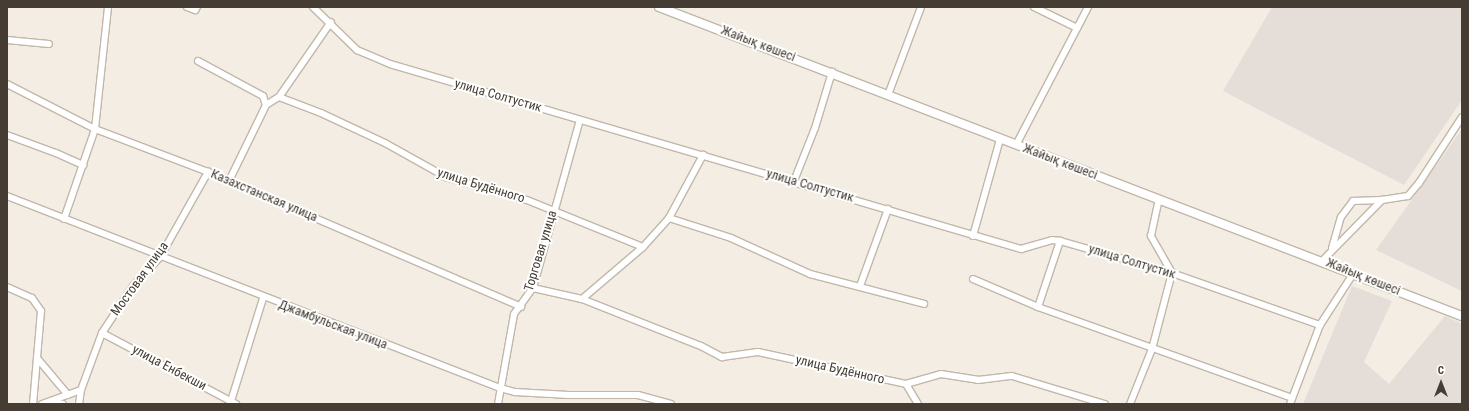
<!DOCTYPE html>
<html>
<head>
<meta charset="utf-8">
<style>
  body { margin:0 }
  #map { position:relative; width:1469px; height:411px; overflow:hidden; background:#f3ede3; font-family:"Roboto Condensed",sans-serif }
  div>[style] { position:absolute }
  .industrial>* { inset:0; background:#e5ded8 }
  .roads { filter:drop-shadow(1px 0 #c2b7a8) drop-shadow(-1px 0 #c2b7a8) drop-shadow(0 1px #c2b7a8) drop-shadow(0 -1px #c2b7a8) }
  .minor>* { height:6px; margin:-3px; padding:0 3px; transform-origin:3px; border-radius:3px; background:#fff }
  .tertiary>* { height:8px; margin:-4px; padding:0 4px; transform-origin:4px; border-radius:4px; background:#fff }
  span { translate:-50% -50%; white-space:nowrap; text-align:center; line-height:1.15; -webkit-text-stroke:4px #fff; paint-order:stroke }
  .street-label { font-size:13px; color:#453d33 }
  .frame { position:absolute; inset:0; border:8px solid #453d33; pointer-events:none }
  .north { position:absolute; left:1421px; top:363px; width:40px; height:40px; -webkit-text-stroke:3px #fff; paint-order:stroke; rotate:0deg; font-size:11px; font-weight:700; line-height:16px; text-align:center; color:#453d33 }
  .north::after { content:''; display:block; margin:auto; width:14px; height:18px; background:#453d33; clip-path:polygon(50% 0,100% 100%,50% 72%,0 100%) }
</style>
</head>
<body>
<div id="map">
  <div class="industrial">
    <i style="clip-path:polygon(1272px 7px,1462px 7px,1462px 100px,1404px 185px,1223px 91px)"></i>
    <i style="clip-path:polygon(1462px 129px,1462px 291px,1376px 250px)"></i>
    <i style="clip-path:polygon(1352px 286px,1392px 301px,1364px 362px,1389px 384px,1445px 316px,1462px 324px,1462px 404px,1303px 404px)"></i>
  </div>
  <div class="roads">
    <div class="minor">
      <i style="left:187px;top:7px;width:9px;rotate:21deg"></i>
      <i style="left:195px;top:10px;width:4px;rotate:-56deg"></i>
      <i style="left:313px;top:7px;width:62px;rotate:44.3deg"></i>
      <i style="left:357px;top:50px;width:36px;rotate:23deg"></i>
      <i style="left:390px;top:64px;width:658px;rotate:16.34deg"></i>
      <i style="left:1021px;top:249px;width:32px;rotate:-16deg"></i>
      <i style="left:1052px;top:240px;width:8px;rotate:7deg"></i>
      <i style="left:1060px;top:241px;width:116px;rotate:15.9deg"></i>
      <i style="left:1172px;top:273px;width:157px;rotate:19.4deg"></i>
      <i style="left:1034px;top:7px;width:48px;rotate:26deg"></i>
      <i style="left:7px;top:40px;width:42px;rotate:5.4deg"></i>
      <i style="left:198px;top:61px;width:74px;rotate:28.3deg"></i>
      <i style="left:263px;top:96px;width:9px;rotate:72deg"></i>
      <i style="left:7px;top:84px;width:99px;rotate:27.1deg"></i>
      <i style="left:95px;top:129px;width:121px;rotate:20.8deg"></i>
      <i style="left:208px;top:172px;width:341px;rotate:23.3deg"></i>
      <i style="left:888px;top:95px;width:94px;rotate:-69.4deg"></i>
      <i style="left:279px;top:97px;width:45px;rotate:20.9deg"></i>
      <i style="left:321px;top:113px;width:71px;rotate:25.1deg"></i>
      <i style="left:385px;top:143px;width:70px;rotate:29.1deg"></i>
      <i style="left:446px;top:177px;width:84px;rotate:15.9deg"></i>
      <i style="left:527px;top:200px;width:125px;rotate:22.1deg"></i>
      <i style="left:7px;top:135px;width:52px;rotate:20.2deg"></i>
      <i style="left:56px;top:153px;width:30px;rotate:24deg"></i>
      <i style="left:1016px;top:145px;width:156px;rotate:-62.4deg"></i>
      <i style="left:229px;top:181px;width:85px;rotate:-64deg"></i>
      <i style="left:266px;top:105px;width:15px;rotate:-32deg"></i>
      <i style="left:279px;top:97px;width:91px;rotate:-55.3deg"></i>
      <i style="left:794px;top:181px;width:57px;rotate:-68.4deg"></i>
      <i style="left:815px;top:128px;width:59px;rotate:-73.1deg"></i>
      <i style="left:7px;top:196px;width:529px;rotate:21.28deg"></i>
      <i style="left:500px;top:388px;width:16px;rotate:15deg"></i>
      <i style="left:515px;top:392px;width:53px;rotate:3.2deg"></i>
      <i style="left:568px;top:395px;width:70px"></i>
      <i style="left:638px;top:395px;width:34px;rotate:15deg"></i>
      <i style="left:669px;top:218px;width:65px;rotate:17.9deg"></i>
      <i style="left:731px;top:238px;width:87px;rotate:24.5deg"></i>
      <i style="left:810px;top:274px;width:118px;rotate:14.7deg"></i>
      <i style="left:64px;top:219px;width:95px;rotate:-71deg"></i>
      <i style="left:95px;top:129px;width:123px;rotate:-83.9deg"></i>
      <i style="left:973px;top:236px;width:101px;rotate:-74.4deg"></i>
      <i style="left:1332px;top:248px;width:32px;rotate:-74deg"></i>
      <i style="left:1341px;top:217px;width:20px;rotate:-53deg"></i>
      <i style="left:1353px;top:201px;width:29px;rotate:-2deg"></i>
      <i style="left:1322px;top:261px;width:86px;rotate:-45.5deg"></i>
      <i style="left:1382px;top:200px;width:26px;rotate:-9deg"></i>
      <i style="left:1408px;top:196px;width:17px;rotate:-50deg"></i>
      <i style="left:1419px;top:183px;width:79px;rotate:-56.9deg"></i>
      <i style="left:973px;top:279px;width:71px;rotate:23.3deg"></i>
      <i style="left:1038px;top:307px;width:270px;rotate:19.7deg"></i>
      <i style="left:860px;top:286px;width:82px;rotate:-70deg"></i>
      <i style="left:7px;top:287px;width:27px;rotate:24deg"></i>
      <i style="left:32px;top:298px;width:16px;rotate:55deg"></i>
      <i style="left:41px;top:311px;width:93px;rotate:94.9deg"></i>
      <i style="left:533px;top:288px;width:50px;rotate:12.7deg"></i>
      <i style="left:582px;top:299px;width:80px;rotate:-40.4deg"></i>
      <i style="left:643px;top:247px;width:39px;rotate:-48deg"></i>
      <i style="left:669px;top:218px;width:72px;rotate:-61.6deg"></i>
      <i style="left:582px;top:299px;width:128px;rotate:21.6deg"></i>
      <i style="left:701px;top:346px;width:24px;rotate:28deg"></i>
      <i style="left:722px;top:357px;width:36px;rotate:-8deg"></i>
      <i style="left:758px;top:352px;width:151px;rotate:12.2deg"></i>
      <i style="left:906px;top:384px;width:36px;rotate:-16deg"></i>
      <i style="left:941px;top:374px;width:37px;rotate:9deg"></i>
      <i style="left:978px;top:380px;width:34px;rotate:-7deg"></i>
      <i style="left:1012px;top:376px;width:97px;rotate:16.8deg"></i>
      <i style="left:1038px;top:307px;width:70px;rotate:-71.6deg"></i>
      <i style="left:102px;top:333px;width:152px;rotate:27.9deg"></i>
      <i style="left:37px;top:358px;width:48px;rotate:50deg"></i>
      <i style="left:906px;top:384px;width:23px;rotate:59deg"></i>
      <i style="left:51px;top:401px;width:12px;rotate:14deg"></i>
      <i style="left:231px;top:401px;width:108px;rotate:-72.7deg"></i>
      <i style="left:42px;top:404px;width:41px;rotate:-19.7deg"></i>
      <i style="left:79px;top:404px;width:14px;rotate:-82deg"></i>
      <i style="left:81px;top:390px;width:61px;rotate:-69.8deg"></i>
      <i style="left:102px;top:333px;width:56px;rotate:-56.6deg"></i>
      <i style="left:133px;top:286px;width:40px;rotate:-47deg"></i>
      <i style="left:160px;top:257px;width:98px;rotate:-60.5deg"></i>
      <i style="left:498px;top:404px;width:91px;rotate:-79.9deg"></i>
      <i style="left:514px;top:314px;width:32px;rotate:-54deg"></i>
      <i style="left:533px;top:288px;width:174px;rotate:-74.4deg"></i>
      <i style="left:1130px;top:404px;width:59px;rotate:-68.2deg"></i>
      <i style="left:1152px;top:349px;width:79px;rotate:-75.3deg"></i>
      <i style="left:1172px;top:273px;width:43px;rotate:-119.6deg"></i>
      <i style="left:1151px;top:236px;width:38px;rotate:-78deg"></i>
      <i style="left:1290px;top:404px;width:85px;rotate:-69.2deg"></i>
      <i style="left:1320px;top:325px;width:61px;rotate:-57.1deg"></i>
    </div>
    <div class="tertiary">
      <i style="left:659px;top:7px;width:860px;rotate:21.05deg"></i>
    </div>
  </div>
  <div class="street-label">
    <span style="left:758px;top:44px;rotate:21deg">Жайық көшесі</span>
    <span style="left:498px;top:96px;rotate:16deg">улица Солтустик</span>
    <span style="left:1060px;top:162px;rotate:21deg">Жайық көшесі</span>
    <span style="left:481px;top:186px;rotate:17deg">улица Будённого</span>
    <span style="left:810px;top:186px;rotate:16deg">улица Солтустик</span>
    <span style="left:264px;top:196px;rotate:23deg">Казахстанская улица</span>
    <span style="left:541px;top:251px;rotate:-73deg">Торговая улица</span>
    <span style="left:1132px;top:262px;rotate:17deg">улица Солтустик</span>
    <span style="left:1363px;top:277px;rotate:22deg">Жайық көшесі</span>
    <span style="left:140px;top:279px;rotate:-54deg">Мостовая улица</span>
    <span style="left:333px;top:325px;rotate:21deg">Джамбульская улица</span>
    <span style="left:169px;top:368px;rotate:28deg">улица Енбекши</span>
    <span style="left:840px;top:370px;rotate:13deg">улица Будённого</span>
  </div>
  <div class="frame"></div>
  <div class="north">С</div>
</div>
</body>
</html>
